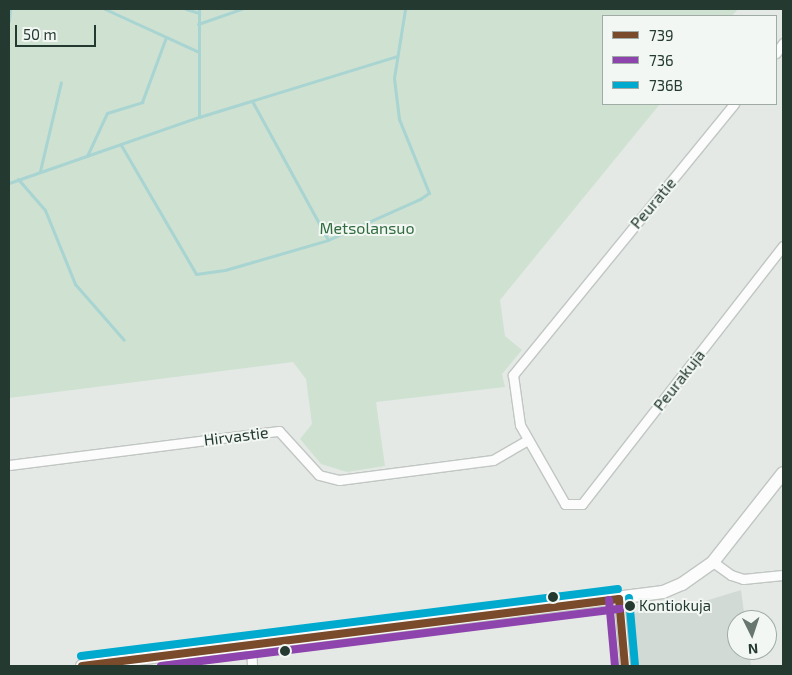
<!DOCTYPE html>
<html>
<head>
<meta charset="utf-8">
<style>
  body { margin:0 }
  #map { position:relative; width:792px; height:675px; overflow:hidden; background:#e4e9e6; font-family:"Exo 2",sans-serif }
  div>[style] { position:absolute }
  .built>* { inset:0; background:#d2dad5 }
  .green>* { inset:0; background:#cfe1d1 }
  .stream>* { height:3px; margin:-1.5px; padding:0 1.5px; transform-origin:1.5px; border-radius:1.5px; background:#a8d4d2 }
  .roads { filter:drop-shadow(1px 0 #c1c6c3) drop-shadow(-1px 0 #c1c6c3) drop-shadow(0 1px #c1c6c3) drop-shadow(0 -1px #c1c6c3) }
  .street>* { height:9px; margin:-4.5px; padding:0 4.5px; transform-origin:4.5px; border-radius:4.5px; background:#fbfcfb }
  .secondary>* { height:12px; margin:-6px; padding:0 6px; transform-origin:6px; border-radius:6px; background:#fbfcfb }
  .bus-1>* { height:8px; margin:-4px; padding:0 4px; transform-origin:4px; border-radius:4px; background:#7a4b2a }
  .bus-2>* { height:8px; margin:-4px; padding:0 4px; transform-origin:4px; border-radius:4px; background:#8e44ad }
  .bus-3>* { height:8px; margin:-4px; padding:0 4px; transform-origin:4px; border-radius:4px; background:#00a9ce }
  .dots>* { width:14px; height:14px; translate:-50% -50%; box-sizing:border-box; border:2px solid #f2f7f4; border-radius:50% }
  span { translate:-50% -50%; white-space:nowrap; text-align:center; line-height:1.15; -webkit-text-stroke:4px #f2f7f4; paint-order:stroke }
  .bus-label { font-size:15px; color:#243a30 }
  .left { translate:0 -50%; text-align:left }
  .street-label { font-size:16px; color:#243a30 }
  .park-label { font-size:16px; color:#326d3f }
  .frame { position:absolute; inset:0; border:10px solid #243a30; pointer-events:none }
  .legend { position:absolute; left:602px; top:15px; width:175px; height:90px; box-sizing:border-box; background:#f2f7f4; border:1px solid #a0aba6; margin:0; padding:6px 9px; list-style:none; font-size:15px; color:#243a30 }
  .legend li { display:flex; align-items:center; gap:10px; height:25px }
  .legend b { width:25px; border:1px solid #a0aba6 }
  .north { position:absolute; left:727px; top:610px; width:50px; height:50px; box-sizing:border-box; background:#f2f7f4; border:1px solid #a0aba6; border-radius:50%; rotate:176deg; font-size:14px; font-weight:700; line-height:20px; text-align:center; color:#243a30 }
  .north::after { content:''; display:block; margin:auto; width:18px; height:22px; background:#677770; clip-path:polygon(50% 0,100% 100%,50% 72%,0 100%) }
  .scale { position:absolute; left:15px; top:25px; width:81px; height:22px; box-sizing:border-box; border:2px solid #243a30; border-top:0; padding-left:6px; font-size:15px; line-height:18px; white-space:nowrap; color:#243a30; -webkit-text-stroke:4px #f2f7f4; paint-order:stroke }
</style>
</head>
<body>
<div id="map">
  <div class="built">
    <i style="clip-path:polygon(741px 590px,745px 620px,737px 620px,737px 650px,749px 650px,751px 666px,633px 666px,628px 625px,633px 615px,641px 610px,692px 605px)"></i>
  </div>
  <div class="green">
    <i style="clip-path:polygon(9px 9px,738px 9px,732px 16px,603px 16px,603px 104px,660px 104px,500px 300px,505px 336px,522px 350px,502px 374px,505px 387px,376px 402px,385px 466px,347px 472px,321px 464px,300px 439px,312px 424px,306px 379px,293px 362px,9px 398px)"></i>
  </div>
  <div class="stream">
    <i style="left:105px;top:9px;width:103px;rotate:24.6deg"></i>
    <i style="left:186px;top:9px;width:14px;rotate:17deg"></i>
    <i style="left:199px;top:9px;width:108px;rotate:90deg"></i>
    <i style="left:9px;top:21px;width:12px;rotate:-85deg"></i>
    <i style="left:198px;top:24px;width:46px;rotate:-19.2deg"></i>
    <i style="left:252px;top:101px;width:158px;rotate:61.3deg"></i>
    <i style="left:121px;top:145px;width:149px;rotate:59.8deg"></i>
    <i style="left:196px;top:274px;width:29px;rotate:-8deg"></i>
    <i style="left:225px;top:270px;width:107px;rotate:-16.2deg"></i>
    <i style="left:328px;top:240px;width:101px;rotate:-24deg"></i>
    <i style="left:420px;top:199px;width:11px;rotate:-34deg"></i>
    <i style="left:429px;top:193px;width:80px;rotate:-112.1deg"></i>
    <i style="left:399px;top:119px;width:41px;rotate:-97deg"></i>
    <i style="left:394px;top:78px;width:70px;rotate:-80.9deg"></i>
    <i style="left:87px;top:156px;width:47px;rotate:-65.1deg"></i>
    <i style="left:107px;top:113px;width:37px;rotate:-17deg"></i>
    <i style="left:142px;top:102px;width:69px;rotate:-69.7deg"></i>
    <i style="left:40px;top:171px;width:91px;rotate:-76.7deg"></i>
    <i style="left:18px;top:179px;width:41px;rotate:48.9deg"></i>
    <i style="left:45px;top:210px;width:80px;rotate:67.9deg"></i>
    <i style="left:75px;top:284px;width:74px;rotate:48.8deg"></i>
    <i style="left:9px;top:183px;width:201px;rotate:-19.2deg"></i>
    <i style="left:199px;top:117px;width:207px;rotate:-17.1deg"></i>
  </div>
  <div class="roads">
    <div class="street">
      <i style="left:776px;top:53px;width:12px;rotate:-55deg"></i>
      <i style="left:734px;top:104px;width:350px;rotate:129.2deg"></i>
      <i style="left:513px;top:375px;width:50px;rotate:82deg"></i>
      <i style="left:520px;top:425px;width:91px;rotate:60.3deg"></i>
      <i style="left:565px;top:504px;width:17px"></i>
      <i style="left:582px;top:504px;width:327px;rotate:-52.1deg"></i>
      <i style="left:9px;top:465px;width:272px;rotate:-7.2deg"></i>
      <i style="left:279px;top:431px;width:59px;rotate:47.7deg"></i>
      <i style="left:319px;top:475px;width:21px;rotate:14deg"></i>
      <i style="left:339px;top:480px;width:155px;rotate:-7.4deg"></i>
      <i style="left:493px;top:460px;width:39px;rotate:-30deg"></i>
      <i style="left:713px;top:562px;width:22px;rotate:36deg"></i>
      <i style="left:731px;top:575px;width:13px;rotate:18deg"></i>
      <i style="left:743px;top:579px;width:40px;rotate:-5.7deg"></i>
      <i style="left:619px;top:599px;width:67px;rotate:84.9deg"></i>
      <i style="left:251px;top:646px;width:20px;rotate:87deg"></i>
    </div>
    <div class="secondary">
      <i style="left:82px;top:666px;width:586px;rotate:-7.26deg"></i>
      <i style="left:663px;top:592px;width:21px;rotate:-23deg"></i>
      <i style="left:682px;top:584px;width:38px;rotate:-35deg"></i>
      <i style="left:713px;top:562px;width:113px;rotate:-51.8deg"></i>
    </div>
  </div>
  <div class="bus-1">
    <i style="left:619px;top:599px;width:67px;rotate:84.9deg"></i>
    <i style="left:82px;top:666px;width:541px;rotate:-7.11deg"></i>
  </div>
  <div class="bus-2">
    <i style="left:609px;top:600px;width:66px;rotate:84.8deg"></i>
    <i style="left:161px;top:666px;width:463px;rotate:-7.1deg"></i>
  </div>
  <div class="bus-3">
    <i style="left:629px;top:598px;width:67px;rotate:84.9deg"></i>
    <i style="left:81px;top:656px;width:541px;rotate:-7.11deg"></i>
  </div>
  <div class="dots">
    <i style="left:553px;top:597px;background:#243a30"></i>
    <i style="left:630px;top:606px;background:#243a30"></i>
    <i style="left:285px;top:651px;background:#243a30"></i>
  </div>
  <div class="bus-label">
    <span class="left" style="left:639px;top:606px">Kontiokuja</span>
  </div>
  <div class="street-label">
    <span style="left:653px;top:203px;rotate:-50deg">Peuratie</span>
    <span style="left:679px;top:380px;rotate:-52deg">Peurakuja</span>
    <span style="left:236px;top:436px;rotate:-7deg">Hirvastie</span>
  </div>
  <div class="park-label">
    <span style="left:367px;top:228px">Metsolansuo</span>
  </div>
  <div class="frame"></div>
  <ul class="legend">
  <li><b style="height:6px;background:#7a4b2a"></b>739</li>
  <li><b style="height:6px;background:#8e44ad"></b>736</li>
  <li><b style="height:6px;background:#00a9ce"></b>736B</li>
  </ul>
  <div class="north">N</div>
  <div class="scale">50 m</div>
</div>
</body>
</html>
